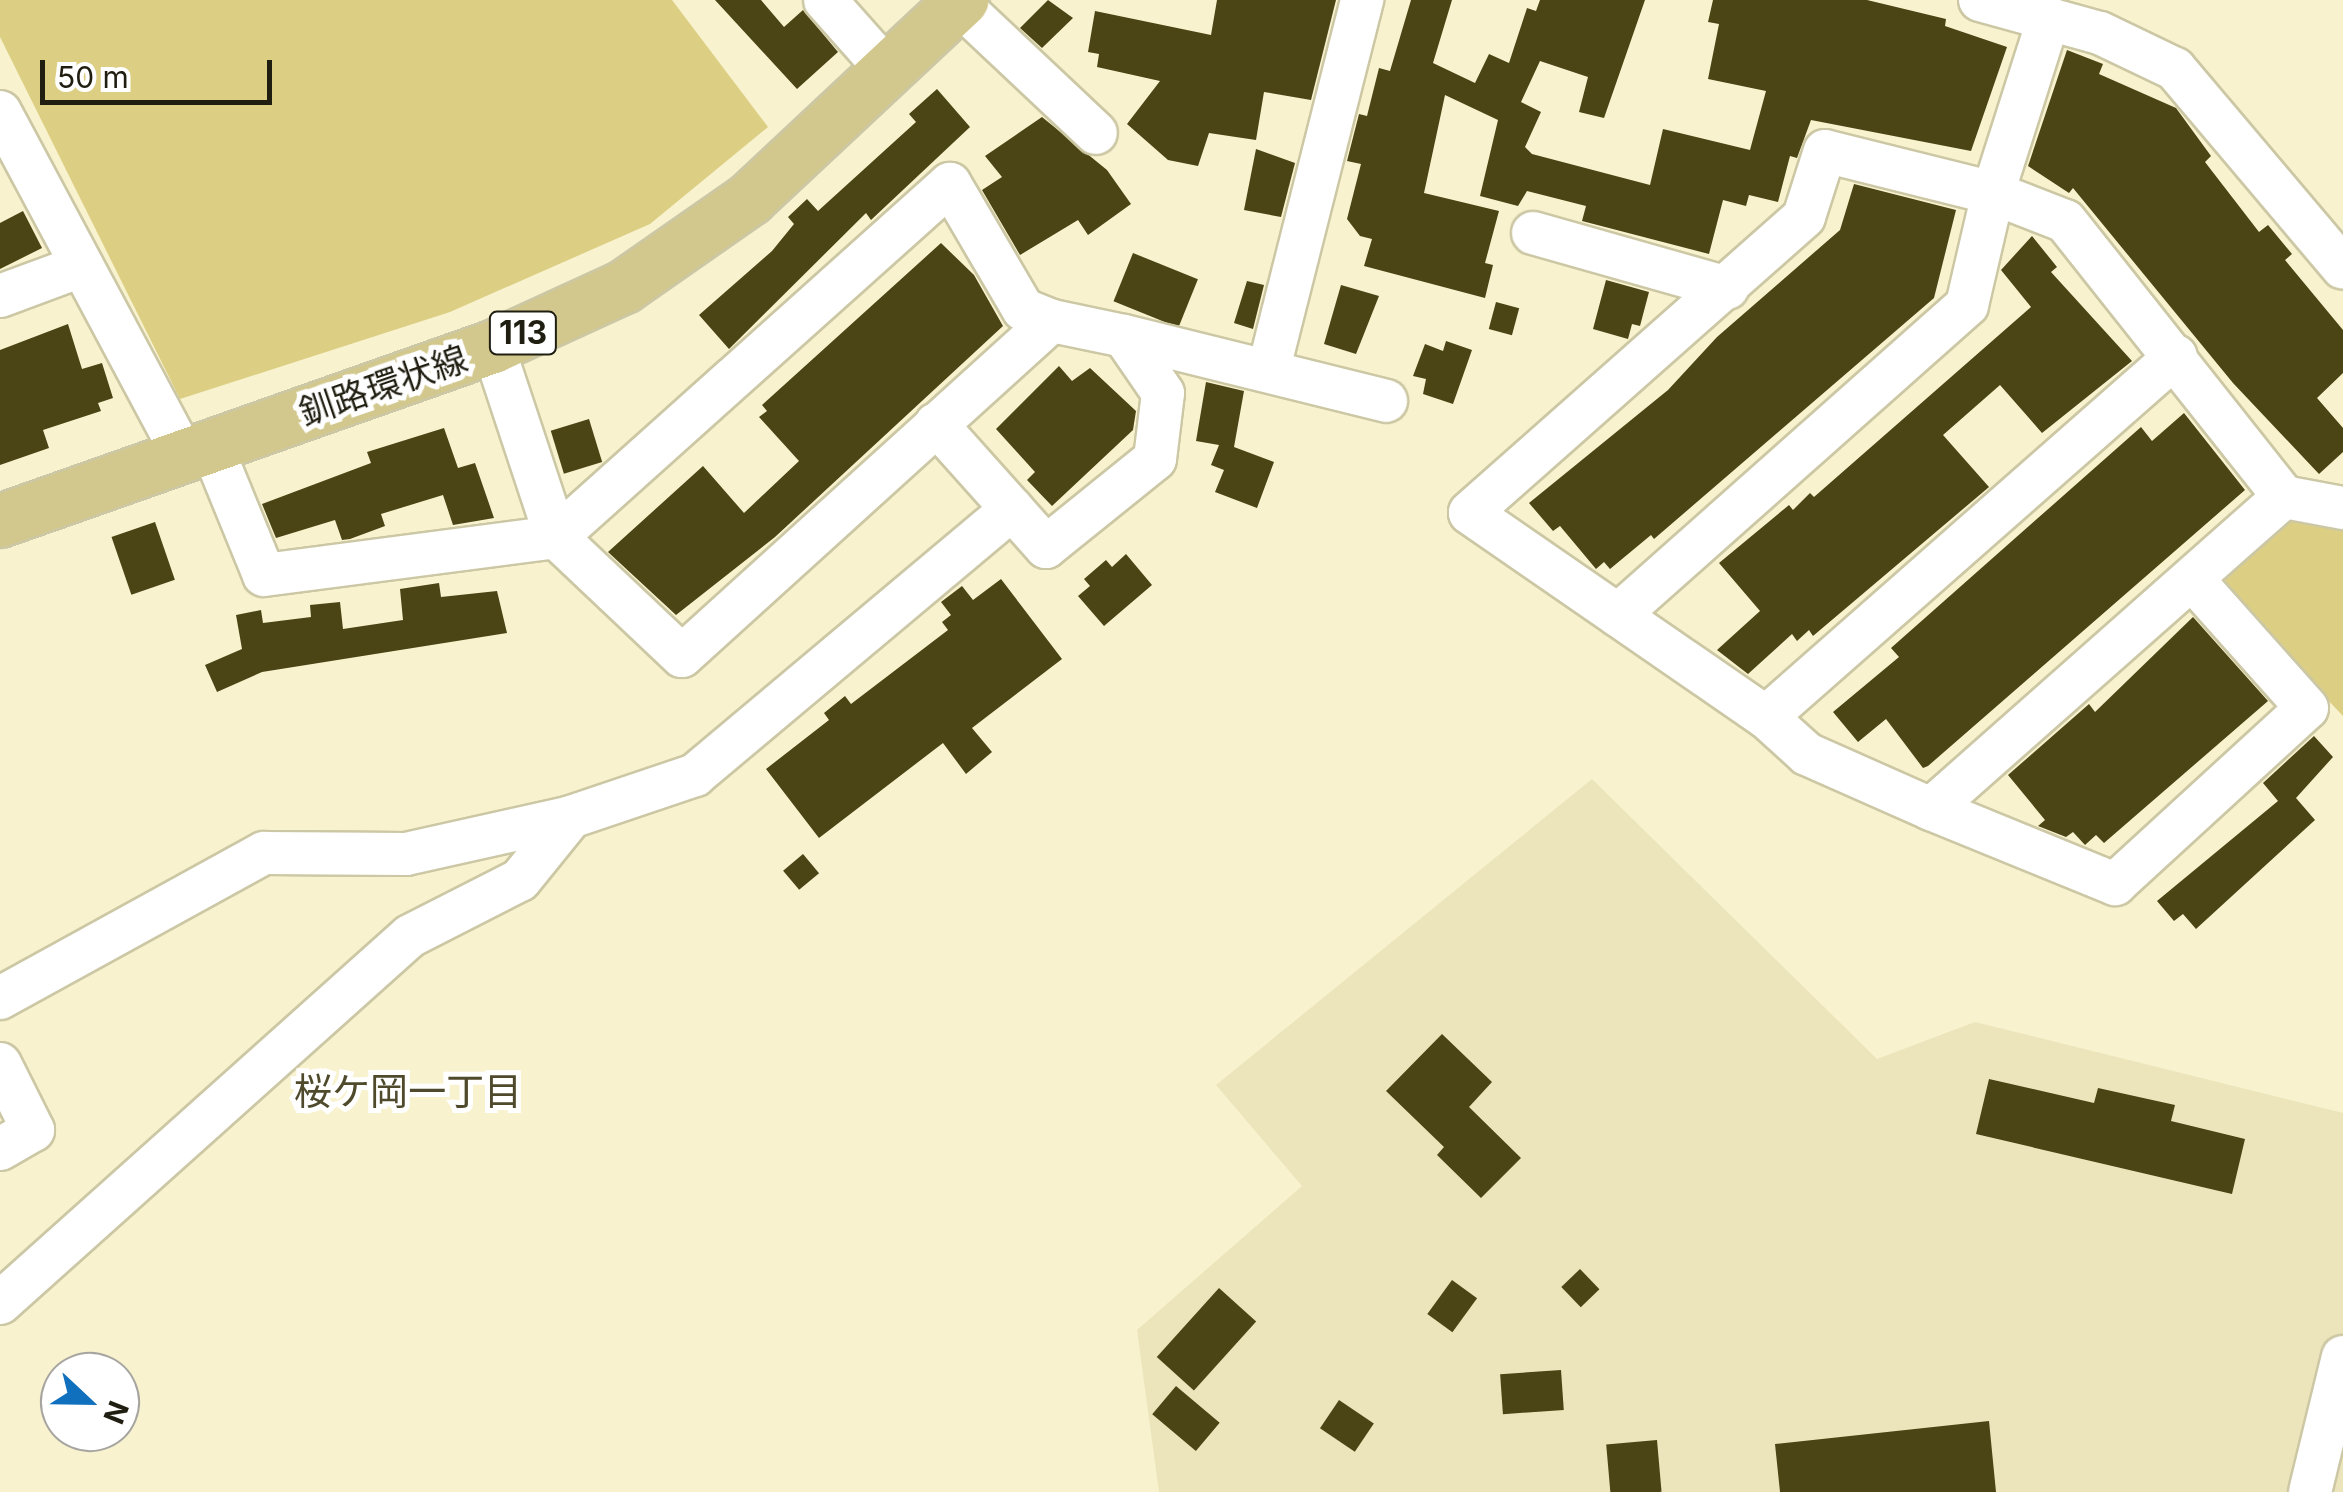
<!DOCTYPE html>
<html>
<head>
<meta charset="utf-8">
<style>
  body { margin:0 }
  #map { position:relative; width:2343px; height:1492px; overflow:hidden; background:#f8f2ce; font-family:Inter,"Noto Sans JP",sans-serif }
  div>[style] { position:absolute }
  .built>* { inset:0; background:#ece5bb }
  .green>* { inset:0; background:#dccf84 }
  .building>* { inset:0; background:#4b4415; transform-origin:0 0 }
  .roads { filter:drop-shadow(2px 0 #ccc7a4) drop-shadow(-2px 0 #ccc7a4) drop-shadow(0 2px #ccc7a4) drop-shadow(0 -2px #ccc7a4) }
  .minor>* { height:42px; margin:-21px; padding:0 21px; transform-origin:21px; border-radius:21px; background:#fff }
  .major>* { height:52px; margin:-26px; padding:0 26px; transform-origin:26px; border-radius:26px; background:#d2c88e }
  span { translate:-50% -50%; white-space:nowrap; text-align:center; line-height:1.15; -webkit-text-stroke:10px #fff; paint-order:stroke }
  .shield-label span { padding:2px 8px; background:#fff; border:2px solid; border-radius:8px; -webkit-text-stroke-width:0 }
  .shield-label { font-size:32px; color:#201e11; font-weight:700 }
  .street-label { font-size:35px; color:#201e11 }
  .neighbourhood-label { font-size:38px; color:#4f4a2c }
  .north { position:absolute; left:40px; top:1352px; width:100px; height:100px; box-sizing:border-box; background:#fff; border:2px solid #a6a5a0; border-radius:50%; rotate:112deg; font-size:28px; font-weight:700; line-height:40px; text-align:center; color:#201e11 }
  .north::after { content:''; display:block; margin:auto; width:35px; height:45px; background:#1170bd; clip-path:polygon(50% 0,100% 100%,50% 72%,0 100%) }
  .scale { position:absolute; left:40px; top:60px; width:232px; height:45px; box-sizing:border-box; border:5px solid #201e11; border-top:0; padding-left:12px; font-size:30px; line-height:35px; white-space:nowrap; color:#201e11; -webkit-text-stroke:8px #fff; paint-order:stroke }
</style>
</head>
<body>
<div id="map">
  <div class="built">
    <i style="clip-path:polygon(1592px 779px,1877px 1059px,1975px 1022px,2343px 1113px,2343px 1492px,1159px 1492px,1137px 1330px,1302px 1186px,1216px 1085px)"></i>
  </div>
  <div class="green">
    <i style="clip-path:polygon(0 0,672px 0,768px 127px,650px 224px,450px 312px,180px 399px,0 37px)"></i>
    <i style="clip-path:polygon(2292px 509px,2343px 519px,2343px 716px,2229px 596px,2223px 572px)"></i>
  </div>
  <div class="building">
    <i style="clip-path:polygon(715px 0,761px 0,784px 27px,803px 10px,838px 52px,797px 89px)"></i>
    <i style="clip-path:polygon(1048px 0,1073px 18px,1042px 48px,1020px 28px)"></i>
    <i style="clip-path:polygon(1217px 0,1336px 0,1311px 100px,1264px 92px,1256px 140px,1209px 133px,1198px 166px,1168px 160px,1127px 124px,1160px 81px,1097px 67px,1099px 54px,1088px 52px,1095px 11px,1211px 35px)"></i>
    <i style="clip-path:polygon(1411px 0,1452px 0,1433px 63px,1475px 83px,1489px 54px,1509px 63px,1527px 8px,1536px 11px,1540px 0,1645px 0,1604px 118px,1579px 112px,1588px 77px,1540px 61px,1521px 102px,1541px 112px,1525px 147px,1532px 154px,1650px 185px,1663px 129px,1750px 150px,1766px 91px,1708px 79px,1719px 24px,1708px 22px,1713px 0,1867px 0,1946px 19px,1945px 26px,2007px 47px,1971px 151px,1811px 120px,1797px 158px,1790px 156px,1778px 202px,1749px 195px,1746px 206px,1723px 200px,1709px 254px,1582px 221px,1586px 206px,1527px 191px,1518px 206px,1480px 196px,1498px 120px,1445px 95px,1424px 193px,1499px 211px,1485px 263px,1493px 265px,1485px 298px,1364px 266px,1372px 239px,1360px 236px,1347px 219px,1361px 164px,1347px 161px,1359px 114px,1367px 116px,1379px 68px,1390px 71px)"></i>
    <i style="clip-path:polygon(2067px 50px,2103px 64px,2099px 74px,2176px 108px,2211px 156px,2205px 162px,2259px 232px,2268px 225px,2292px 254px,2285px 260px,2343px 330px,2343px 373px,2317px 398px,2343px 428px,2343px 452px,2319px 474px,2233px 383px,2073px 188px,2069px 193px,2028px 166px)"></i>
    <i style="clip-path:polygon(937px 89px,970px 127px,871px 220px,866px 213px,729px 349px,699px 315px,772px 251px,794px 224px,788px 217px,807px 199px,818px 211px,916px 122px,909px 114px)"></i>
    <i style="clip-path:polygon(1042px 117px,1107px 170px,1131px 204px,1088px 235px,1078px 220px,1020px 255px,982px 190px,1002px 177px,985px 156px)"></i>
    <i style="clip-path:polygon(1256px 149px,1295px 163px,1281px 217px,1244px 210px)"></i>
    <i style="clip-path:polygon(1854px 184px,1956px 210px,1934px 298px,1654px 539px,1651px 535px,1610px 569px,1604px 562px,1596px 569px,1560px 526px,1553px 531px,1529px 503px,1668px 390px,1717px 337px,1840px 230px)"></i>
    <i style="clip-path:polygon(23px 211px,42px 248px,0 269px,0 223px)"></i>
    <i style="clip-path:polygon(2032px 236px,2057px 267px,2051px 272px,2132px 361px,2042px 433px,2000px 385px,1943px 435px,1989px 487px,1813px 636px,1809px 630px,1797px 641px,1792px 634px,1748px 674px,1717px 650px,1760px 611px,1719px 563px,1789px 505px,1793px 510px,1810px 493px,1814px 497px,2031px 307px,2001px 270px)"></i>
    <i style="clip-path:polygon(941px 243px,974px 275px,1003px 326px,775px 537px,676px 615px,608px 552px,703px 466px,744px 513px,799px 461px,759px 417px,767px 411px,762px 405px)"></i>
    <i style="left:1133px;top:253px;width:70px;height:52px;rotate:22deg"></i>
    <i style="clip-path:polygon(1606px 280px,1649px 292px,1640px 326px,1632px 324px,1628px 339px,1593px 329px)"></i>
    <i style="clip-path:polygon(1247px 281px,1264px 285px,1253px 329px,1234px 323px)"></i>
    <i style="clip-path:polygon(1341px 285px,1379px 296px,1356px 354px,1324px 344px)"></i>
    <i style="left:1496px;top:302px;width:24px;height:28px;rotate:15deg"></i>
    <i style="clip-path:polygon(68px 324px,82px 369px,102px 363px,113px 398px,98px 403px,101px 411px,43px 430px,49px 448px,0 465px,0 350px)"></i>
    <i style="clip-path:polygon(1446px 341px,1472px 350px,1453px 404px,1423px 394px,1426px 379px,1413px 376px,1425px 344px,1443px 351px)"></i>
    <i style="clip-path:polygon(1059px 366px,1072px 381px,1090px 368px,1136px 411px,1133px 430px,1052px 506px,1027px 480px,1035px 472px,996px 429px)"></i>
    <i style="clip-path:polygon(1206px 382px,1244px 391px,1234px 447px,1274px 462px,1257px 508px,1215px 492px,1224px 470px,1211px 465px,1219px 445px,1196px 441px)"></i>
    <i style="clip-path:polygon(2184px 413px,2245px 490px,1928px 766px,1923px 768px,1886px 719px,1858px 742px,1833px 712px,1899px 657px,1891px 648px,2141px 427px,2152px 441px)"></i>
    <i style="left:589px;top:419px;width:45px;height:40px;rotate:73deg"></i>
    <i style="clip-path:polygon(444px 428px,458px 468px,475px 463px,494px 518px,453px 525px,443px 495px,381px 514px,385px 526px,350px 539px,342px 540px,335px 520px,276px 538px,262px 504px,371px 463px,367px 452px)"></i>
    <i style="left:155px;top:522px;width:61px;height:46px;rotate:71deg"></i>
    <i style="clip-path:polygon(1126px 554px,1152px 585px,1104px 626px,1078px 596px,1090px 586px,1084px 579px,1106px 560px,1112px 567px)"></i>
    <i style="clip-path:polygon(1001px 579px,1062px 659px,972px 728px,992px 752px,966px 774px,943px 743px,819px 838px,766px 769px,829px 720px,824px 713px,845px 696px,851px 704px,948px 630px,942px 622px,951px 615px,941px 602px,962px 586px,973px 600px)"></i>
    <i style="clip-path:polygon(439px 583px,441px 597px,497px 591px,507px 633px,262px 672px,217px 692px,205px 665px,242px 649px,236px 615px,261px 610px,263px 623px,311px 617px,310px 605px,340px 602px,343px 629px,403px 620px,400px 589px)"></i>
    <i style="clip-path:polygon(2193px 617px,2268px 701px,2104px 843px,2096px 835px,2085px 845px,2073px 832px,2066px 837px,2038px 826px,2045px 820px,2008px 775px,2089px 704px,2095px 712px)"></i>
    <i style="clip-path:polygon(2314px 736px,2333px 757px,2296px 798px,2315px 820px,2196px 929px,2183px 914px,2174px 921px,2157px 901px,2278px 801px,2263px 783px)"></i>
    <i style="left:803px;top:854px;width:25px;height:26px;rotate:50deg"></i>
    <i style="clip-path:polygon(1442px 1034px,1492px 1082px,1469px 1107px,1521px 1158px,1481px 1198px,1437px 1155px,1444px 1147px,1386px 1091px)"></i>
    <i style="clip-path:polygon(1989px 1079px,2094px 1103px,2098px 1088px,2175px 1105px,2171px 1121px,2245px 1139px,2232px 1194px,1976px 1134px)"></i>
    <i style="left:1580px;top:1269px;width:28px;height:26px;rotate:46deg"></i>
    <i style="left:1452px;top:1280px;width:31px;height:42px;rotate:36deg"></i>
    <i style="left:1219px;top:1288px;width:50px;height:93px;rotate:42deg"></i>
    <i style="left:1561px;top:1370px;width:40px;height:61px;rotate:86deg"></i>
    <i style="left:1176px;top:1386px;width:57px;height:37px;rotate:40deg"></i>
    <i style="left:1339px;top:1400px;width:42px;height:34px;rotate:34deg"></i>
    <i style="clip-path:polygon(1989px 1421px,1996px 1492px,1780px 1492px,1775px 1444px)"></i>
    <i style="left:1657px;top:1440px;width:52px;height:51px;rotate:85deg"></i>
  </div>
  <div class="roads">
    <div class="minor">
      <i style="left:825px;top:0;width:96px;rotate:48.4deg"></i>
      <i style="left:1980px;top:0;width:124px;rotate:15.4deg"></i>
      <i style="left:2100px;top:33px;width:83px;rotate:25.6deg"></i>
      <i style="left:2175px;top:69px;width:260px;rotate:49.8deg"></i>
      <i style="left:959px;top:4px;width:188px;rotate:43.3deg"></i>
      <i style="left:0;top:112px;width:387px;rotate:61.9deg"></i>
      <i style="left:1533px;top:233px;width:202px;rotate:15.8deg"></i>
      <i style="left:0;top:296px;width:86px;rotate:-20.3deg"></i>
      <i style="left:1124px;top:336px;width:270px;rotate:13.9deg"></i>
      <i style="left:1269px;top:368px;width:380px;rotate:-75.8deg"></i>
      <i style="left:936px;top:424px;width:165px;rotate:48.2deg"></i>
      <i style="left:1046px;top:547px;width:140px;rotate:-38.9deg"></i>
      <i style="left:1155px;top:459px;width:66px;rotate:-83.1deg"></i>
      <i style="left:1163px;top:393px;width:69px;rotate:-124.4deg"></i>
      <i style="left:1124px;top:336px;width:74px;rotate:-168.2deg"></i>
      <i style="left:211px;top:445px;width:140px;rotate:67.8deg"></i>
      <i style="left:264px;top:575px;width:294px;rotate:-7.4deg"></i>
      <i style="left:556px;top:537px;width:173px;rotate:43.4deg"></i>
      <i style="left:682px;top:656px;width:499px;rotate:-42.2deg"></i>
      <i style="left:1052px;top:321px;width:31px;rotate:-158deg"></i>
      <i style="left:1023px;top:309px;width:145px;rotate:-120.3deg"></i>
      <i style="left:950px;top:184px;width:529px;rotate:138.14deg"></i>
      <i style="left:556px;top:537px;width:200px;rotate:-108.3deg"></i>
      <i style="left:2284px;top:497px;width:60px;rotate:10.6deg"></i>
      <i style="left:1618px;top:615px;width:467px;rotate:-41.6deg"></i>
      <i style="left:1967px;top:305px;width:115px;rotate:-76.9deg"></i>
      <i style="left:1993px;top:193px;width:184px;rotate:-72.3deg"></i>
      <i style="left:1766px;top:717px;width:546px;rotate:-41.36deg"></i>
      <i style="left:1931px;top:809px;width:471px;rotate:-41.5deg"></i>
      <i style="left:2284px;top:497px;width:352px;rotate:-128.4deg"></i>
      <i style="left:2065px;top:221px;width:77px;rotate:-158.7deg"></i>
      <i style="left:1993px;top:193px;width:173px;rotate:-166deg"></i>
      <i style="left:1825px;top:151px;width:69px;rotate:107.7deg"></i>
      <i style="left:1804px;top:217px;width:446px;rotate:138.5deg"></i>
      <i style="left:1470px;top:513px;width:359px;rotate:34.6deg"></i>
      <i style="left:1766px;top:717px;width:55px;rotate:42.1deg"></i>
      <i style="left:1807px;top:754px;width:136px;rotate:23.9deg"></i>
      <i style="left:1931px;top:809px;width:199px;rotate:22.2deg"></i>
      <i style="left:2115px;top:884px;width:260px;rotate:-42.5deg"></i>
      <i style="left:2307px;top:708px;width:171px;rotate:-131.7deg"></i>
      <i style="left:0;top:998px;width:301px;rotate:-28.8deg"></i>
      <i style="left:264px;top:853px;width:142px;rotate:0.4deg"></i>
      <i style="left:406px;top:854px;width:169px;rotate:-12.6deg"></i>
      <i style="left:571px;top:817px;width:131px;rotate:-18.7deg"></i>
      <i style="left:695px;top:775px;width:414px;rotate:-40deg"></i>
      <i style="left:0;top:1064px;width:74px;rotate:63.4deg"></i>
      <i style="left:33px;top:1130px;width:38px;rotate:150deg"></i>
      <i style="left:0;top:1303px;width:550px;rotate:-41.83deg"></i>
      <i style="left:410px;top:936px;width:123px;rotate:-27deg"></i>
      <i style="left:520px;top:880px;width:81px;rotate:-51deg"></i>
      <i style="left:2310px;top:1492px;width:139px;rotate:-76.3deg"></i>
    </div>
    <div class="major">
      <i style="left:0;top:521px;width:523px;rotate:-19.44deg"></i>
      <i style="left:493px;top:347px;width:144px;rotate:-24.6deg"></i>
      <i style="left:624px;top:287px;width:154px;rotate:-34.9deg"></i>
      <i style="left:750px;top:199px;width:291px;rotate:-43.1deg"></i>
    </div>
  </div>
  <div class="shield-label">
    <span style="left:523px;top:333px">113</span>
  </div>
  <div class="street-label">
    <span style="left:383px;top:385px;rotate:-19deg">釧路環状線</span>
  </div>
  <div class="neighbourhood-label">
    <span style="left:408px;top:1092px">桜ケ岡一丁目</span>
  </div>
  <div class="north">N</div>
  <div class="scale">50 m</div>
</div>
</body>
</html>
